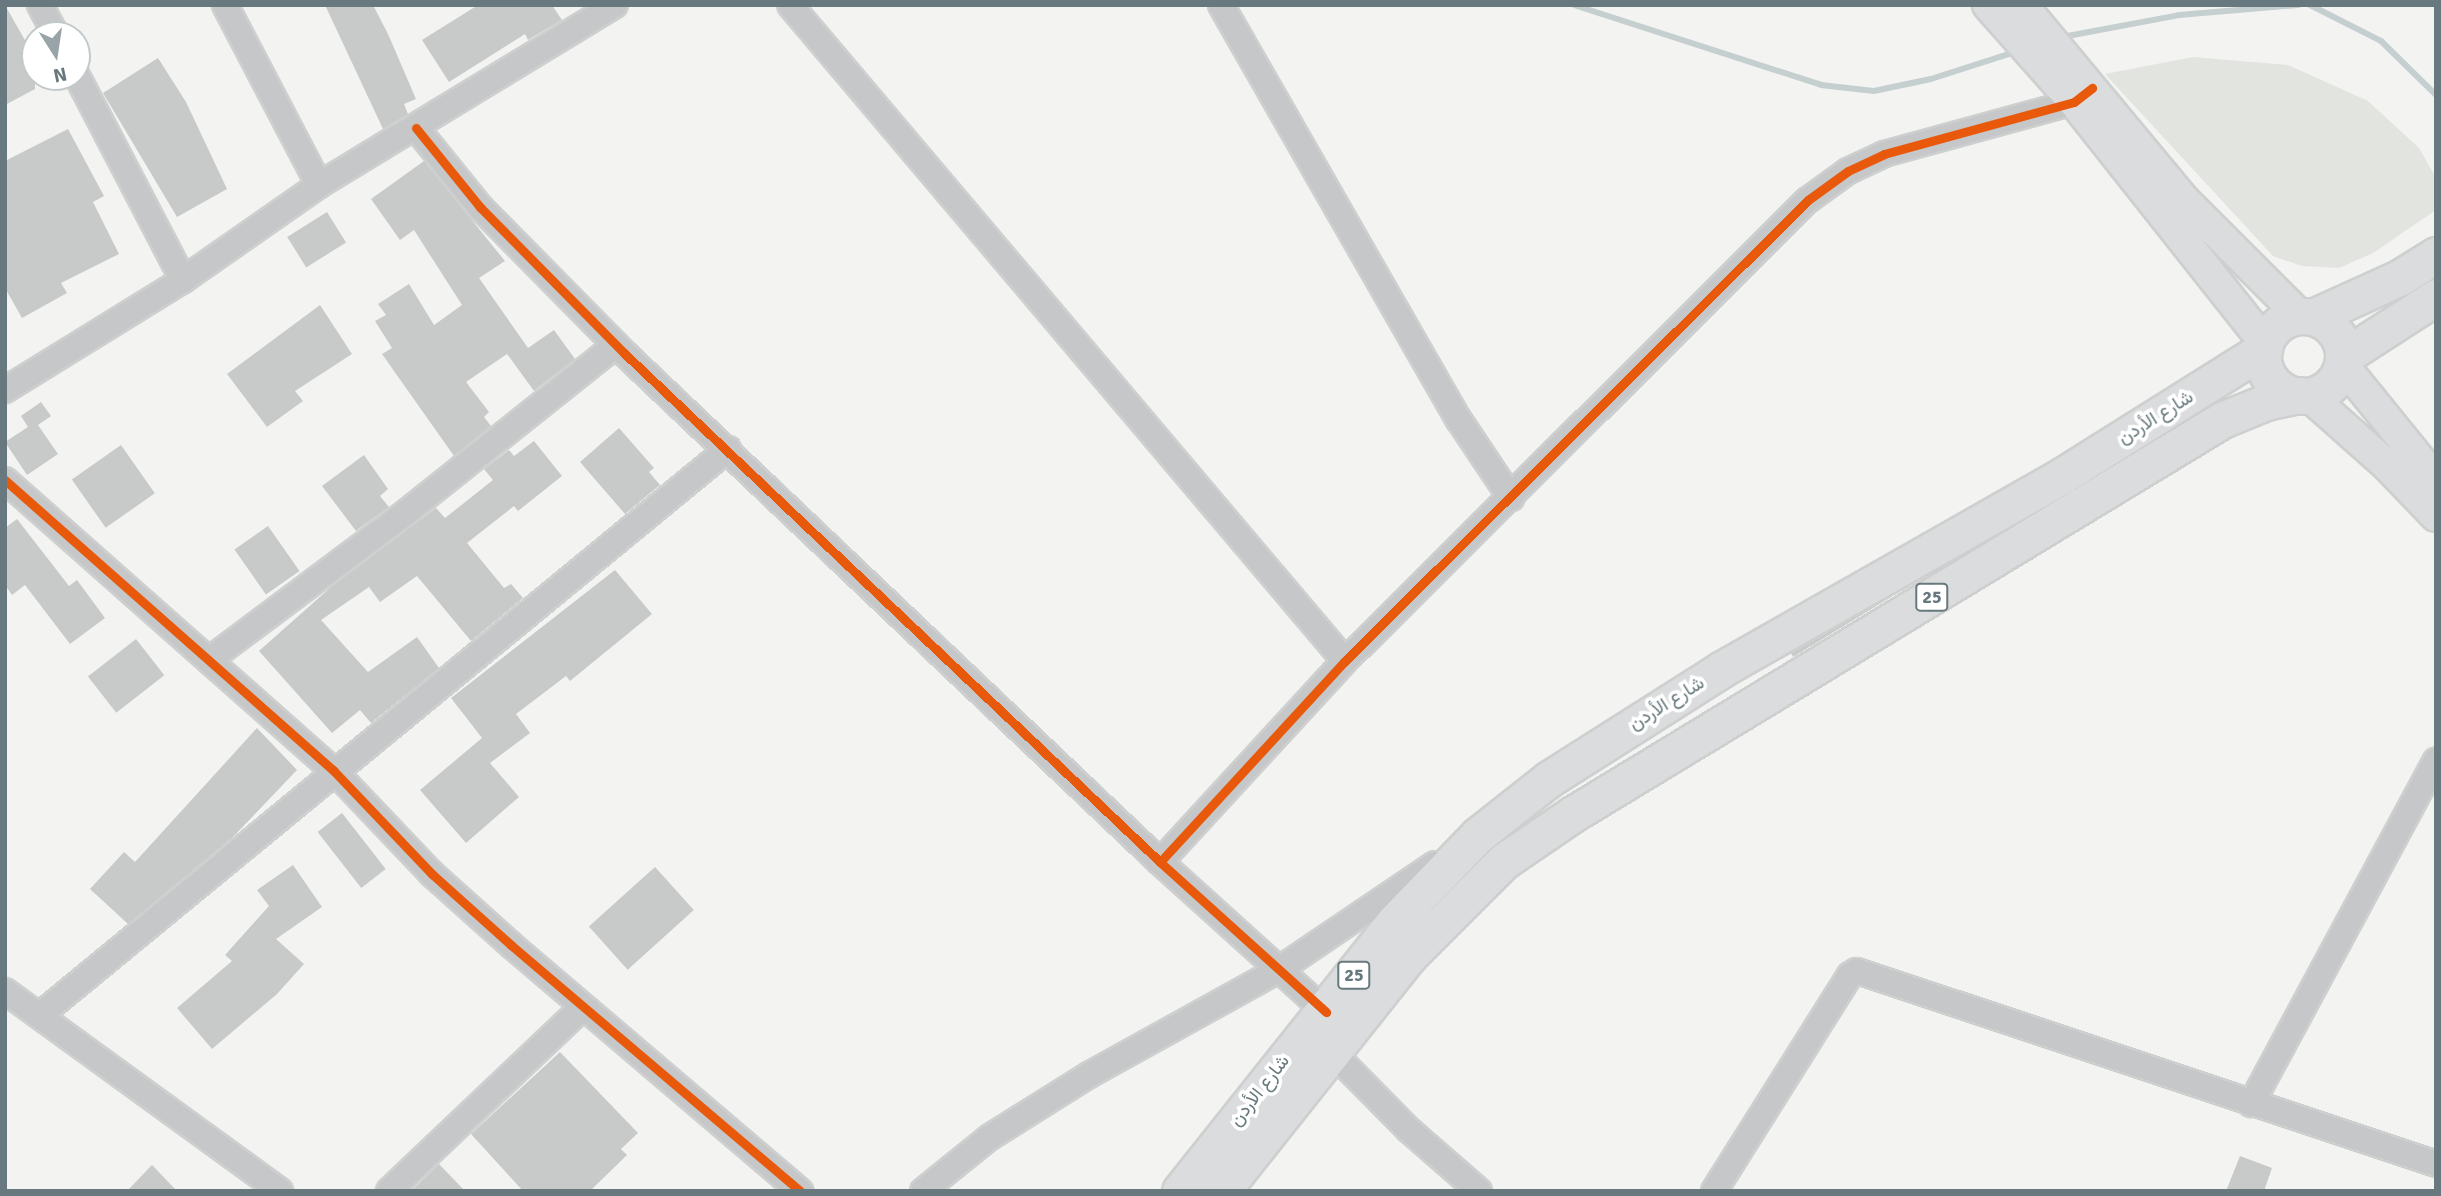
<!DOCTYPE html>
<html>
<head>
<meta charset="utf-8">
<style>
  body { margin:0 }
  #map { position:relative; width:2441px; height:1196px; overflow:hidden; background:#f3f3f2; font-family:Signika,Vazirmatn,sans-serif }
  div>[style] { position:absolute }
  .green>* { inset:0; background:#e2e4df }
  .stream>* { height:6px; margin:-3px; padding:0 3px; transform-origin:3px; border-radius:3px; background:#c5cfcf }
  .building>* { inset:0; background:#c8caca; transform-origin:0 0 }
  .roads { filter:drop-shadow(2px 0 #cecfcf) drop-shadow(-2px 0 #cecfcf) drop-shadow(0 2px #cecfcf) drop-shadow(0 -2px #cecfcf) }
  .minor>* { height:24px; margin:-12px; padding:0 12px; transform-origin:12px; border-radius:12px; background:#c5c7c8 }
  .major>* { height:30px; margin:-15px; padding:0 15px; transform-origin:15px; border-radius:15px; background:#dbdcdd }
  .highway>* { height:35px; margin:-17.5px; padding:0 17.5px; transform-origin:17.5px; border-radius:17.5px; background:#dbdcdd }
  .highway>.ring { margin:-17.5px; padding:0; box-sizing:content-box; background:none; border:35px solid #dbdcdd; border-radius:50% }
  .cycleway>* { height:9px; margin:-4.5px; padding:0 4.5px; transform-origin:4.5px; border-radius:4.5px; background:#e8590c }
  span { translate:-50% -50%; white-space:nowrap; text-align:center; line-height:1.15; -webkit-text-stroke:7px #fff; paint-order:stroke }
  .shield-label span { padding:2px 5px; background:#fff; border:2px solid; border-radius:5px; -webkit-text-stroke-width:0 }
  .shield-label { font-size:18px; color:#67797e; font-weight:700 }
  .street-label { font-size:19px; color:#67797e }
  .frame { position:absolute; inset:0; border:7px solid #67797e; pointer-events:none }
  .north { position:absolute; left:21px; top:21px; width:70px; height:70px; box-sizing:border-box; background:#fff; border:2px solid #c2c9cb; border-radius:50%; rotate:168deg; font-size:19px; font-weight:700; line-height:28px; text-align:center; color:#67797e }
  .north::after { content:''; display:block; margin:auto; width:24px; height:32px; background:#98a4a7; clip-path:polygon(50% 0,100% 100%,50% 72%,0 100%) }
</style>
</head>
<body>
<div id="map">
  <div class="green">
    <i style="clip-path:polygon(2193px 57px,2288px 65px,2368px 101px,2419px 148px,2436px 178px,2436px 210px,2373px 253px,2339px 268px,2302px 266px,2273px 256px,2105px 74px)"></i>
  </div>
  <div class="stream">
    <i style="left:1574px;top:5px;width:260px;rotate:17.9deg"></i>
    <i style="left:1821px;top:85px;width:53px;rotate:6.5deg"></i>
    <i style="left:1874px;top:91px;width:58px;rotate:-11.9deg"></i>
    <i style="left:1931px;top:79px;width:91px;rotate:-17.8deg"></i>
    <i style="left:2310px;top:5px;width:80px;rotate:26.9deg"></i>
    <i style="left:2381px;top:41px;width:77px;rotate:44.5deg"></i>
    <i style="left:2062px;top:37px;width:119px;rotate:-10.6deg"></i>
    <i style="left:2179px;top:15px;width:120px;rotate:-4.8deg"></i>
  </div>
  <div class="building">
    <i style="clip-path:polygon(5px 5px,35px 58px,35px 89px,5px 105px)"></i>
    <i style="clip-path:polygon(325px 5px,373px 5px,388px 34px,416px 99px,404px 104px,408px 114px,383px 129px)"></i>
    <i style="clip-path:polygon(478px 5px,552px 5px,562px 20px,528px 40px,525px 34px,449px 82px,422px 40px)"></i>
    <i style="clip-path:polygon(158px 58px,186px 102px,227px 189px,177px 217px,103px 93px)"></i>
    <i style="clip-path:polygon(68px 129px,104px 196px,93px 202px,119px 254px,61px 283px,67px 293px,22px 318px,5px 288px,5px 161px)"></i>
    <i style="clip-path:polygon(424px 161px,505px 261px,479px 278px,528px 348px,554px 330px,575px 359px,534px 391px,507px 354px,466px 382px,489px 412px,484px 417px,491px 426px,454px 456px,382px 354px,392px 348px,375px 321px,386px 315px,378px 304px,409px 284px,434px 325px,462px 305px,414px 230px,400px 240px,371px 199px)"></i>
    <i style="left:327px;top:212px;width:36px;height:47px;rotate:58deg"></i>
    <i style="clip-path:polygon(320px 305px,352px 354px,295px 391px,303px 401px,267px 427px,227px 374px)"></i>
    <i style="clip-path:polygon(41px 402px,51px 416px,38px 425px,58px 454px,27px 475px,5px 442px,28px 427px,21px 416px)"></i>
    <i style="clip-path:polygon(619px 428px,654px 468px,649px 472px,660px 485px,625px 514px,580px 462px)"></i>
    <i style="clip-path:polygon(534px 441px,562px 476px,518px 511px,514px 506px,467px 543px,504px 588px,511px 584px,523px 598px,471px 641px,417px 576px,380px 602px,369px 587px,321px 620px,368px 672px,417px 637px,439px 668px,371px 723px,360px 710px,332px 733px,259px 651px,331px 587px,436px 508px,445px 518px,493px 480px,484px 469px,509px 450px,514px 456px)"></i>
    <i style="left:121px;top:445px;width:59px;height:60px;rotate:55deg"></i>
    <i style="clip-path:polygon(364px 455px,388px 489px,380px 496px,389px 507px,356px 531px,322px 486px)"></i>
    <i style="clip-path:polygon(17px 519px,69px 586px,77px 580px,105px 618px,70px 644px,25px 585px,12px 595px,5px 585px,5px 528px)"></i>
    <i style="left:268px;top:526px;width:55px;height:41px;rotate:55deg"></i>
    <i style="clip-path:polygon(615px 570px,652px 614px,570px 681px,566px 676px,516px 714px,530px 733px,490px 763px,519px 797px,466px 843px,420px 790px,482px 738px,451px 698px)"></i>
    <i style="clip-path:polygon(1891px 596px,1891px 597px,1793px 657px,1791px 653px)"></i>
    <i style="left:136px;top:639px;width:46px;height:61px;rotate:52deg"></i>
    <i style="clip-path:polygon(257px 728px,297px 770px,233px 837px,128px 924px,90px 889px,124px 852px,135px 862px)"></i>
    <i style="left:342px;top:813px;width:71px;height:31px;rotate:52deg"></i>
    <i style="clip-path:polygon(293px 865px,322px 907px,276px 939px,304px 964px,277px 994px,212px 1049px,177px 1008px,232px 961px,225px 955px,269px 906px,257px 890px)"></i>
    <i style="left:655px;top:867px;width:58px;height:89px;rotate:48deg"></i>
    <i style="clip-path:polygon(560px 1052px,638px 1133px,621px 1149px,627px 1155px,590px 1191px,523px 1191px,471px 1134px)"></i>
    <i style="clip-path:polygon(2240px 1156px,2272px 1168px,2264px 1191px,2226px 1191px)"></i>
    <i style="clip-path:polygon(439px 1164px,465px 1191px,411px 1191px)"></i>
    <i style="clip-path:polygon(152px 1165px,177px 1191px,127px 1191px)"></i>
  </div>
  <div class="roads">
    <div class="minor">
      <i style="left:40px;top:5px;width:34px;rotate:62deg"></i>
      <i style="left:225px;top:5px;width:203px;rotate:62.4deg"></i>
      <i style="left:790px;top:5px;width:859px;rotate:49.77deg"></i>
      <i style="left:1221px;top:5px;width:478px;rotate:60.2deg"></i>
      <i style="left:1459px;top:420px;width:94px;rotate:56.3deg"></i>
      <i style="left:77px;top:76px;width:230px;rotate:62.5deg"></i>
      <i style="left:416px;top:128px;width:102px;rotate:51deg"></i>
      <i style="left:480px;top:207px;width:205px;rotate:45.4deg"></i>
      <i style="left:624px;top:353px;width:739px;rotate:43.52deg"></i>
      <i style="left:1160px;top:862px;width:224px;rotate:42.1deg"></i>
      <i style="left:5px;top:390px;width:209px;rotate:-31.7deg"></i>
      <i style="left:183px;top:280px;width:166px;rotate:-34.9deg"></i>
      <i style="left:319px;top:185px;width:346px;rotate:-31.3deg"></i>
      <i style="left:5px;top:480px;width:438px;rotate:41.5deg"></i>
      <i style="left:333px;top:770px;width:144px;rotate:46.4deg"></i>
      <i style="left:432px;top:874px;width:106px;rotate:41.9deg"></i>
      <i style="left:511px;top:945px;width:380px;rotate:40.4deg"></i>
      <i style="left:209px;top:660px;width:249px;rotate:-36.8deg"></i>
      <i style="left:408px;top:511px;width:266px;rotate:-38.6deg"></i>
      <i style="left:1160px;top:862px;width:273px;rotate:-47.4deg"></i>
      <i style="left:1345px;top:661px;width:653px;rotate:-44.88deg"></i>
      <i style="left:1808px;top:200px;width:49px;rotate:-35.9deg"></i>
      <i style="left:1848px;top:171px;width:40px;rotate:-25deg"></i>
      <i style="left:1884px;top:154px;width:197px;rotate:-15.3deg"></i>
      <i style="left:2074px;top:102px;width:15px;rotate:-37deg"></i>
      <i style="left:5px;top:991px;width:340px;rotate:36deg"></i>
      <i style="left:40px;top:1015px;width:891px;rotate:-39.44deg"></i>
      <i style="left:1332px;top:1052px;width:110px;rotate:45.4deg"></i>
      <i style="left:1409px;top:1130px;width:93px;rotate:41.1deg"></i>
      <i style="left:2251px;top:1104px;width:390px;rotate:-61.7deg"></i>
      <i style="left:389px;top:1191px;width:267px;rotate:-43.5deg"></i>
      <i style="left:923px;top:1191px;width:86px;rotate:-38.9deg"></i>
      <i style="left:990px;top:1137px;width:117px;rotate:-32.1deg"></i>
      <i style="left:1089px;top:1075px;width:215px;rotate:-29deg"></i>
      <i style="left:1277px;top:971px;width:191px;rotate:-34.1deg"></i>
      <i style="left:1714px;top:1191px;width:255px;rotate:-57.8deg"></i>
      <i style="left:1850px;top:975px;width:8px;rotate:-30deg"></i>
      <i style="left:1857px;top:971px;width:610px;rotate:18.43deg"></i>
    </div>
    <div class="major">
      <i style="left:1988px;top:5px;width:130px;rotate:48.4deg"></i>
      <i style="left:2074px;top:102px;width:308px;rotate:51.6deg"></i>
      <i style="left:2022px;top:5px;width:254px;rotate:50.3deg"></i>
      <i style="left:2184px;top:200px;width:164px;rotate:45deg"></i>
      <i style="left:2342px;top:364px;width:149px;rotate:51deg"></i>
      <i style="left:2308px;top:395px;width:107px;rotate:41.6deg"></i>
      <i style="left:2388px;top:466px;width:69px;rotate:46.2deg"></i>
    </div>
    <div class="highway">
      <i class="ring" style="left:2263px;top:316px;width:45px;height:45px"></i>
      <i style="left:2313px;top:317px;width:94px;rotate:-24.4deg"></i>
      <i style="left:2399px;top:278px;width:44px;rotate:-31.9deg"></i>
      <i style="left:2343px;top:357px;width:111px;rotate:-32.8deg"></i>
      <i style="left:1180px;top:1191px;width:344px;rotate:-51.5deg"></i>
      <i style="left:1394px;top:922px;width:121px;rotate:-46deg"></i>
      <i style="left:1478px;top:835px;width:90px;rotate:-38.3deg"></i>
      <i style="left:1549px;top:779px;width:205px;rotate:-32.4deg"></i>
      <i style="left:1722px;top:669px;width:389px;rotate:-29.6deg"></i>
      <i style="left:2060px;top:477px;width:241px;rotate:-32.1deg"></i>
      <i style="left:1222px;top:1191px;width:302px;rotate:-51.5deg"></i>
      <i style="left:1410px;top:955px;width:133px;rotate:-45deg"></i>
      <i style="left:1504px;top:861px;width:83px;rotate:-34.3deg"></i>
      <i style="left:1573px;top:814px;width:759px;rotate:-31.26deg"></i>
      <i style="left:2222px;top:420px;width:48px;rotate:-22.2deg"></i>
      <i style="left:2266px;top:402px;width:34px;rotate:-12deg"></i>
    </div>
  </div>
  <div class="cycleway">
    <i style="left:416px;top:128px;width:102px;rotate:51deg"></i>
    <i style="left:480px;top:207px;width:205px;rotate:45.4deg"></i>
    <i style="left:624px;top:353px;width:739px;rotate:43.52deg"></i>
    <i style="left:1160px;top:862px;width:224px;rotate:42.1deg"></i>
    <i style="left:5px;top:480px;width:438px;rotate:41.5deg"></i>
    <i style="left:333px;top:770px;width:144px;rotate:46.4deg"></i>
    <i style="left:432px;top:874px;width:106px;rotate:41.9deg"></i>
    <i style="left:511px;top:945px;width:380px;rotate:40.4deg"></i>
    <i style="left:1160px;top:862px;width:273px;rotate:-47.4deg"></i>
    <i style="left:1345px;top:661px;width:653px;rotate:-44.88deg"></i>
    <i style="left:1808px;top:200px;width:49px;rotate:-35.9deg"></i>
    <i style="left:1848px;top:171px;width:40px;rotate:-25deg"></i>
    <i style="left:1884px;top:154px;width:197px;rotate:-15.3deg"></i>
    <i style="left:2074px;top:102px;width:23px;rotate:-38deg"></i>
  </div>
  <div class="shield-label">
    <span style="left:1932px;top:597px">25</span>
    <span style="left:1354px;top:975px">25</span>
  </div>
  <div class="street-label">
    <span style="left:2156px;top:418px;rotate:-32deg">شارع الأردن</span>
    <span style="left:1667px;top:704px;rotate:-32deg">شارع الأردن</span>
    <span style="left:1260px;top:1091px;rotate:-52deg">شارع الأردن</span>
  </div>
  <div class="frame"></div>
  <div class="north">N</div>
</div>
</body>
</html>
